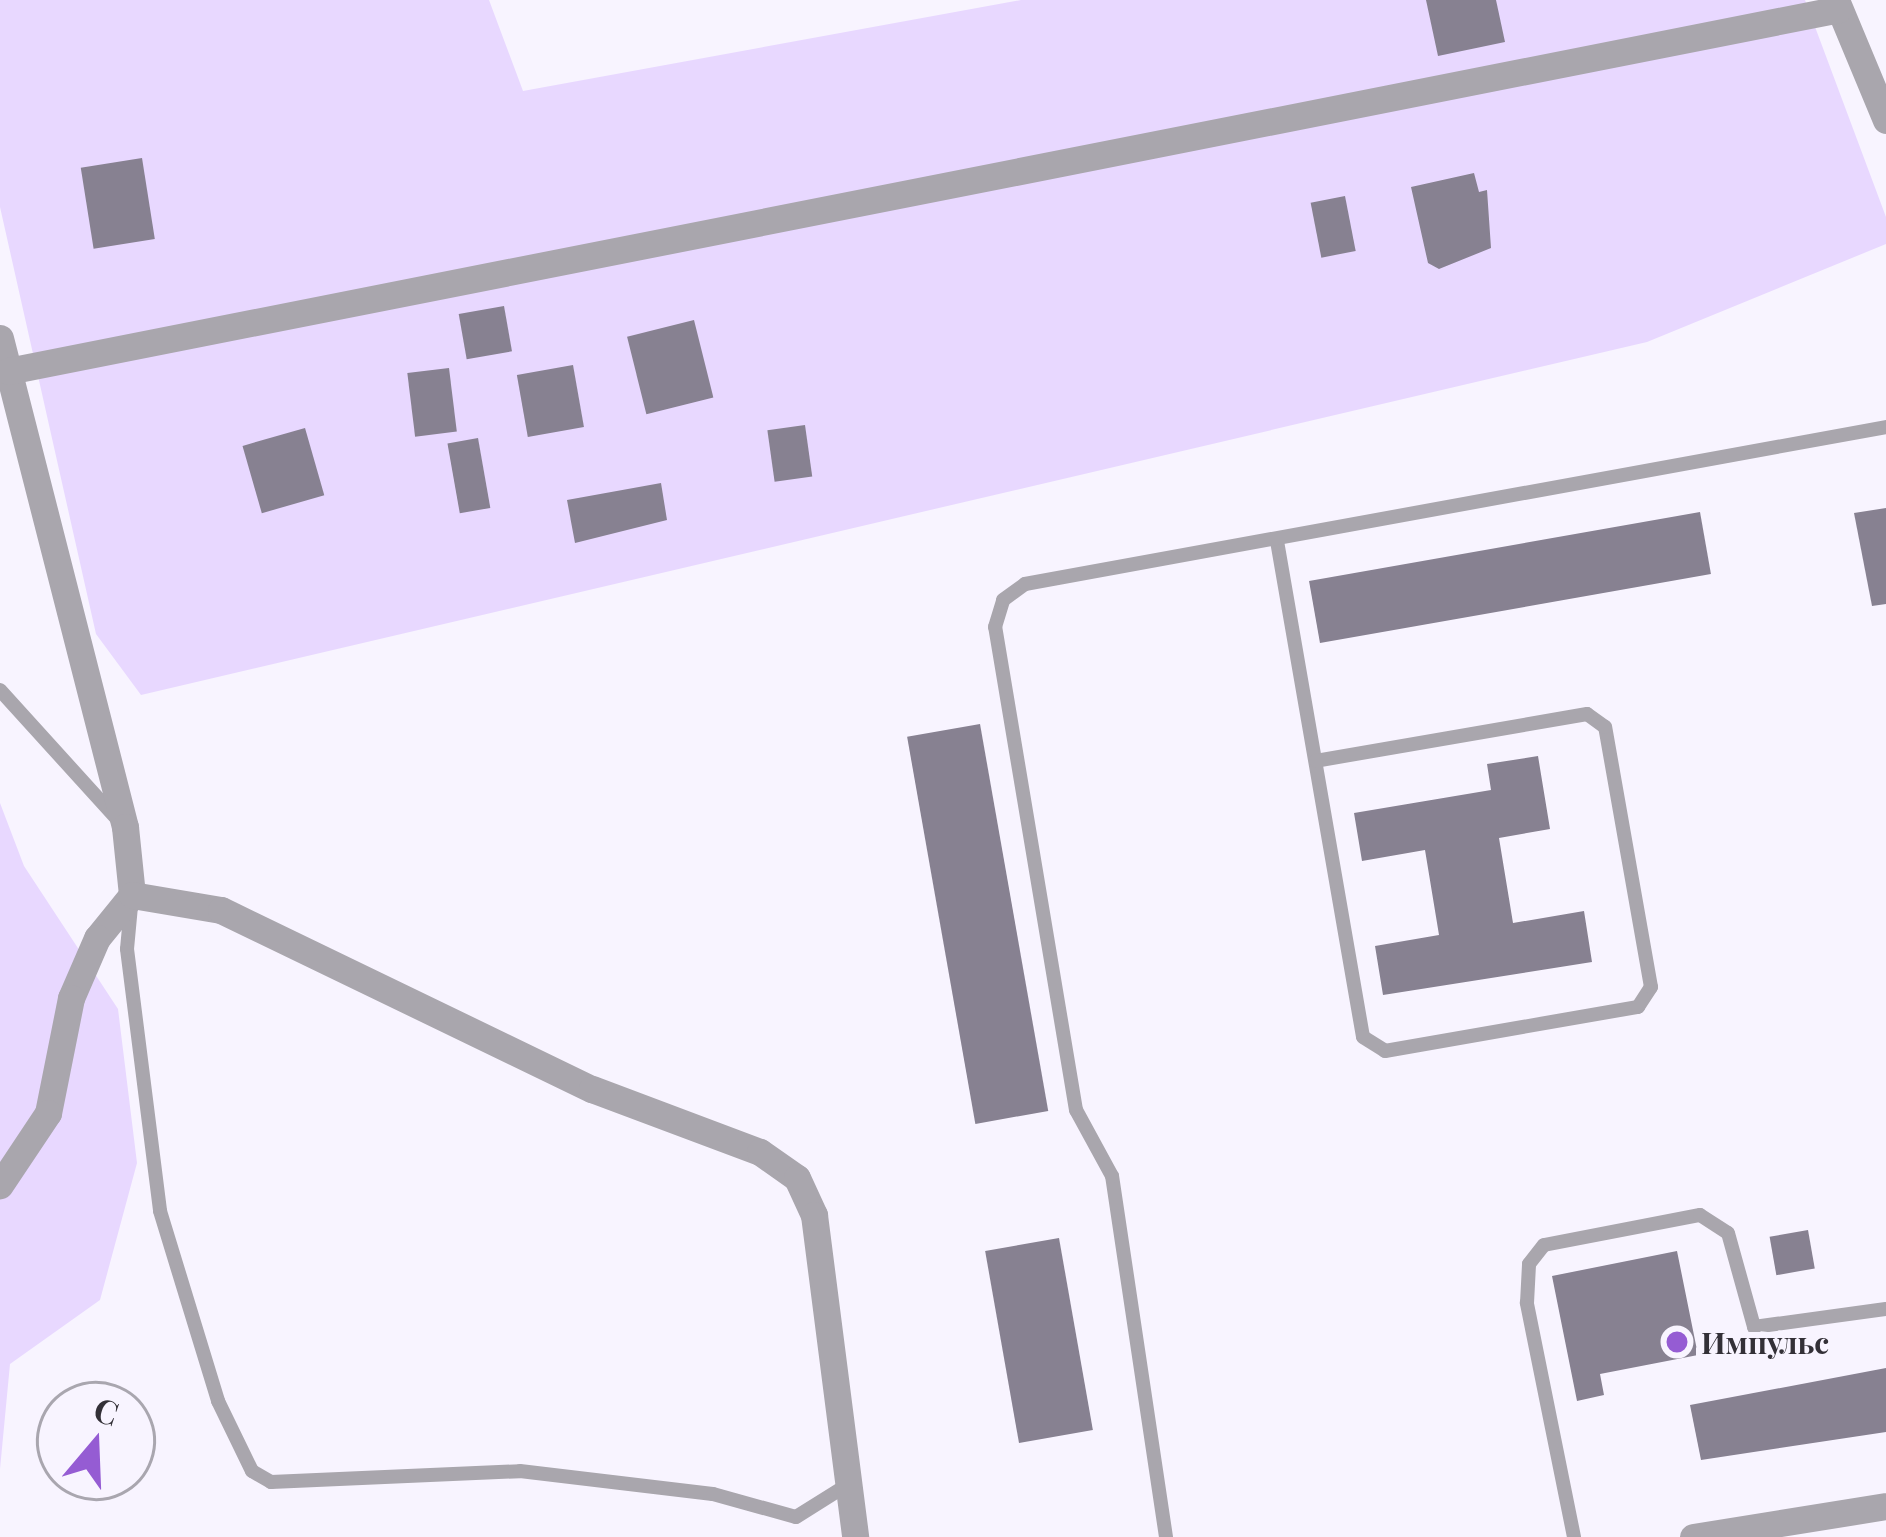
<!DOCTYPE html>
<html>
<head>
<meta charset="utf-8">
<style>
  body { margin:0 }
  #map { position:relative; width:1886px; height:1537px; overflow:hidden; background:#f8f4ff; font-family:"Playfair Display",serif }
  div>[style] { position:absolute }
  .green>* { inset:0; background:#e8d8ff }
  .building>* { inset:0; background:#878191; transform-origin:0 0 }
  .service>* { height:14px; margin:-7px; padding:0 7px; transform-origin:7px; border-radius:7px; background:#a9a6ad }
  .minor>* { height:27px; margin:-13.5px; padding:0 13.5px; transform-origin:13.5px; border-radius:13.5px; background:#a9a6ad }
  .dots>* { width:33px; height:33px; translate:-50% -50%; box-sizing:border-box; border:6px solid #f8f4ff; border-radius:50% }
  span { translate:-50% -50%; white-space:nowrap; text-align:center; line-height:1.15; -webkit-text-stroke:12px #f8f4ff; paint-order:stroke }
  .poi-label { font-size:30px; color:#333037; font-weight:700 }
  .left { translate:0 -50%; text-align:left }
  .north { position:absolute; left:36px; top:1381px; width:120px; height:120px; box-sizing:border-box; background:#f8f4ff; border:3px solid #a9a6af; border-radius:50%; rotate:19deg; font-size:33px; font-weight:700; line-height:48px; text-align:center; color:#333037 }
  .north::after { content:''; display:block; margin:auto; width:42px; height:54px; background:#955cd3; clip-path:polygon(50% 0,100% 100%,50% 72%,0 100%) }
</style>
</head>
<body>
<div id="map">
  <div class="green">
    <i style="clip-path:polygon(0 0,489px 0,523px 91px,1021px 0,1805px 0,1886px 217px,1886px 244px,1647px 342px,141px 695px,96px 634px,0 207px)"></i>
    <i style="clip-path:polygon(0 803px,24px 866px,118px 1009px,137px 1163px,100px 1300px,10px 1364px,0 1469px)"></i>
  </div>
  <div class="building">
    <i style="clip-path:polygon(1426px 0,1496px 0,1505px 42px,1438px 56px)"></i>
    <i style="left:142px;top:158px;width:82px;height:62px;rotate:81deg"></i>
    <i style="clip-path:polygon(1474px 173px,1479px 192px,1487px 190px,1491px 248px,1439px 269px,1428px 263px,1411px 187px)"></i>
    <i style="left:1345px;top:196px;width:56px;height:35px;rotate:79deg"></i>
    <i style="left:504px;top:306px;width:46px;height:46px;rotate:80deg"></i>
    <i style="left:694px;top:320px;width:80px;height:69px;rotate:76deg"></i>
    <i style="left:573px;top:365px;width:63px;height:57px;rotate:80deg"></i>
    <i style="left:449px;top:368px;width:64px;height:42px;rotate:83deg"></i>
    <i style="left:805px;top:425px;width:52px;height:38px;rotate:82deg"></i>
    <i style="left:305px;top:428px;width:70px;height:65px;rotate:74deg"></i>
    <i style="left:478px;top:438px;width:71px;height:31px;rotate:80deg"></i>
    <i style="clip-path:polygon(661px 483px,667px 520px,575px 543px,567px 500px)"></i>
    <i style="clip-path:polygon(1886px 508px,1886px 604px,1872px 606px,1854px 513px)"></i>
    <i style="left:1700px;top:512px;width:63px;height:397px;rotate:80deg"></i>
    <i style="left:980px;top:724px;width:393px;height:74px;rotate:80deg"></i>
    <i style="clip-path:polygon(1538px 756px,1550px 829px,1499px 838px,1513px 923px,1584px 911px,1592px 962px,1383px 995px,1375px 946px,1439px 935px,1425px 850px,1362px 861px,1354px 813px,1491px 790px,1487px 764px)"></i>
    <i style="left:1808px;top:1230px;width:39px;height:39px;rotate:80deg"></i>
    <i style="left:1059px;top:1238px;width:195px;height:75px;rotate:80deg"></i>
    <i style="clip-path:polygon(1677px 1251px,1698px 1355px,1600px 1374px,1604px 1395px,1577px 1401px,1552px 1276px)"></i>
    <i style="clip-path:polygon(1886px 1368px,1886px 1432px,1701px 1460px,1690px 1405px)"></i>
  </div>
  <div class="service">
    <i style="left:1277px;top:541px;width:503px;rotate:80.16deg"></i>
    <i style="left:1363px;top:1037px;width:26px;rotate:32deg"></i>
    <i style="left:1385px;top:1051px;width:257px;rotate:-9.9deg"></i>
    <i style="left:1638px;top:1007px;width:24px;rotate:-57deg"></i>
    <i style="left:1651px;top:987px;width:264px;rotate:-100deg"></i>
    <i style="left:1605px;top:727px;width:22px;rotate:-144deg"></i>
    <i style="left:1587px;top:714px;width:275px;rotate:170.2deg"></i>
    <i style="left:0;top:690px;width:174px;rotate:47.8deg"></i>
    <i style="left:131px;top:906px;width:43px;rotate:95.3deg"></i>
    <i style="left:127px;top:949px;width:264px;rotate:82.8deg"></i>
    <i style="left:160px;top:1211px;width:199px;rotate:73deg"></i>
    <i style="left:218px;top:1401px;width:78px;rotate:64.1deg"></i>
    <i style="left:252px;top:1471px;width:22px;rotate:30deg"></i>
    <i style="left:271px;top:1482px;width:249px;rotate:-2.5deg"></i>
    <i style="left:520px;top:1471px;width:194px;rotate:6.8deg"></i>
    <i style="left:713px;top:1494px;width:86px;rotate:15.5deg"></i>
    <i style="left:796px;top:1517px;width:60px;rotate:-32.1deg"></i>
    <i style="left:1166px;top:1537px;width:365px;rotate:-98.5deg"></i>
    <i style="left:1112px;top:1176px;width:75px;rotate:-118.6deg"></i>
    <i style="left:1076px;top:1110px;width:490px;rotate:-99.5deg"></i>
    <i style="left:995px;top:627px;width:28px;rotate:-73deg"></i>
    <i style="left:1003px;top:600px;width:27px;rotate:-36deg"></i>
    <i style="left:1025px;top:584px;width:875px;rotate:-10.33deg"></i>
    <i style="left:1574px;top:1537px;width:239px;rotate:-101.4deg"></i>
    <i style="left:1527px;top:1303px;width:39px;rotate:-87deg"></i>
    <i style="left:1529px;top:1264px;width:24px;rotate:-52deg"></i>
    <i style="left:1544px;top:1245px;width:159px;rotate:-10.9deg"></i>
    <i style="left:1700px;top:1215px;width:33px;rotate:33deg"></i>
    <i style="left:1728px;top:1233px;width:98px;rotate:74.5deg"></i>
    <i style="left:1754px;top:1327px;width:133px;rotate:-7.8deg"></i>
  </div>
  <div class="minor">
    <i style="left:1836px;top:0;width:130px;rotate:67.4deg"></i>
    <i style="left:0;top:338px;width:505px;rotate:75.66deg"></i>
    <i style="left:125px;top:827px;width:68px;rotate:84.1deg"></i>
    <i style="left:132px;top:895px;width:55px;rotate:129.1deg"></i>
    <i style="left:97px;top:938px;width:65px;rotate:113.4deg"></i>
    <i style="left:71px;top:998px;width:117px;rotate:101.3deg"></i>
    <i style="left:48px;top:1113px;width:87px;rotate:123.7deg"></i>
    <i style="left:8px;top:371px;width:1866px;rotate:-11.18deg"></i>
    <i style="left:132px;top:895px;width:90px;rotate:9.6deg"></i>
    <i style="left:221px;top:910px;width:412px;rotate:25.8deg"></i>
    <i style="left:592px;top:1089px;width:179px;rotate:20.6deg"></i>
    <i style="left:760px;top:1152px;width:45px;rotate:35.1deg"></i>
    <i style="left:797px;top:1178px;width:41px;rotate:65.3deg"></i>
    <i style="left:814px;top:1215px;width:325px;rotate:82.7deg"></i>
    <i style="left:1693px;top:1537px;width:195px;rotate:-9.1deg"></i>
  </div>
  <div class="dots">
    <i style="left:1677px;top:1342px;background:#955cd3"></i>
  </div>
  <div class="poi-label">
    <span class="left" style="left:1701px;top:1342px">Импульс</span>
  </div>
  <div class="north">С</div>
</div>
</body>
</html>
